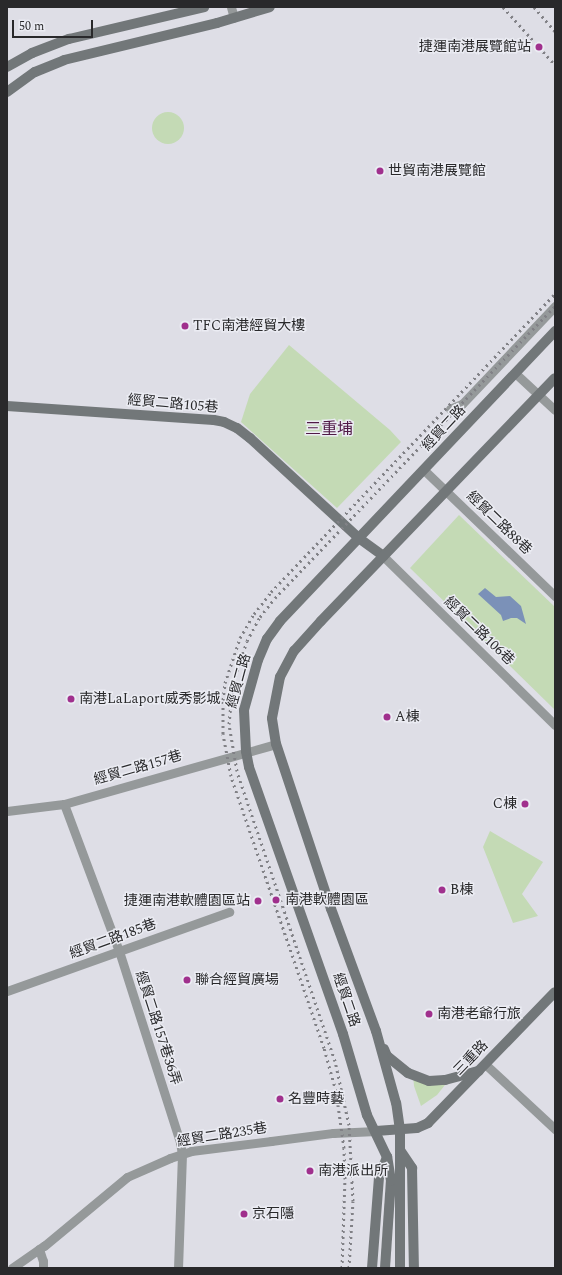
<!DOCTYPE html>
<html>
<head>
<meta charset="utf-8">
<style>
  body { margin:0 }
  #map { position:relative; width:562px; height:1275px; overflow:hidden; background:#dedee6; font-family:Spectral,"Noto Sans TC",serif }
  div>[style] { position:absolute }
  .green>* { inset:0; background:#c4dab5 }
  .round { border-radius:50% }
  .water>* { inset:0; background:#7b91b8 }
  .street>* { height:9px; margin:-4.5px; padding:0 4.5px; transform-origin:4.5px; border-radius:4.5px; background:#95999a }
  .secondary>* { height:10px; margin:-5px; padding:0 5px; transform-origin:5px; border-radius:5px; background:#727779 }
  .rail>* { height:3px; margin-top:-1.5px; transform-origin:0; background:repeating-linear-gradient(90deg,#818186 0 2px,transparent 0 6px) }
  .dots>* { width:11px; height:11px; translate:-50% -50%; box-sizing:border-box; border:2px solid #ebecf3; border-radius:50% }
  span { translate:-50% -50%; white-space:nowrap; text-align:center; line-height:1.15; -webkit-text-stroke:3px #ebecf3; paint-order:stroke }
  .poi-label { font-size:14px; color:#29292b }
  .right { translate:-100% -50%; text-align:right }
  .left { translate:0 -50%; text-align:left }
  .street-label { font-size:14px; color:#29292b }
  .quarter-label { font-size:16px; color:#501a46 }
  .frame { position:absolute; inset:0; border:8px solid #29292b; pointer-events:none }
  .scale { position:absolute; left:12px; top:20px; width:81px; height:18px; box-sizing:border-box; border:2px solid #29292b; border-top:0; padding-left:5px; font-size:12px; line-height:14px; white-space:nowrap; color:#29292b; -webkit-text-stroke:3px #ebecf3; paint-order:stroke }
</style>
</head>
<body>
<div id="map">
  <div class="green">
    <i class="round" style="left:152px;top:112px;width:32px;height:32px"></i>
    <i style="clip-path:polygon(289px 345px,390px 430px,401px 442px,337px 508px,241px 422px,250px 394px)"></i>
    <i style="clip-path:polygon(459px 515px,555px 607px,555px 710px,410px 568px)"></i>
    <i style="clip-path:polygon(490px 831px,543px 862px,522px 894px,538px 916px,513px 923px,483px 847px)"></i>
    <i style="clip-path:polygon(413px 1075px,445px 1085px,437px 1095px,421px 1106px,414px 1086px)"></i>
  </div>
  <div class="water">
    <i style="clip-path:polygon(485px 588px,496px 597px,510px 596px,521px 606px,526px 624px,517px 618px,511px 618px,503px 621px,501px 615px,478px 594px)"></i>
  </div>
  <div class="street">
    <i style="left:231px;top:7px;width:11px;rotate:75deg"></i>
    <i style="left:515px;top:373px;width:54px;rotate:42.8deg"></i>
    <i style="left:450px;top:409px;width:13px;rotate:-23deg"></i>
    <i style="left:462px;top:404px;width:135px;rotate:-46.5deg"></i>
    <i style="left:424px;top:470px;width:182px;rotate:43.9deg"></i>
    <i style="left:383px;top:556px;width:241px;rotate:44.5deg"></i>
    <i style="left:64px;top:804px;width:157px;rotate:69.5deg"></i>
    <i style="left:119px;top:951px;width:201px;rotate:72.3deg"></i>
    <i style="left:180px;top:1142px;width:12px;rotate:81deg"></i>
    <i style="left:182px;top:1154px;width:114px;rotate:92deg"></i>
    <i style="left:7px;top:811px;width:57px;rotate:-7deg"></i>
    <i style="left:64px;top:804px;width:220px;rotate:-15.8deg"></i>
    <i style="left:7px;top:991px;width:236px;rotate:-19.6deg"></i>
    <i style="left:485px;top:1064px;width:96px;rotate:42.9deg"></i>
    <i style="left:39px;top:1249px;width:13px;rotate:72deg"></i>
    <i style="left:43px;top:1261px;width:7px;rotate:90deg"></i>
    <i style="left:12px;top:1268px;width:39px;rotate:-35deg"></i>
    <i style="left:44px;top:1246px;width:108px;rotate:-39.7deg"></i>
    <i style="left:127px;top:1177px;width:47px;rotate:-23.8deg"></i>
    <i style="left:170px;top:1158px;width:22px;rotate:-18deg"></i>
    <i style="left:191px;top:1151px;width:81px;rotate:-7.1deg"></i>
    <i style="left:271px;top:1141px;width:63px;rotate:-7.4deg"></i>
    <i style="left:333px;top:1133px;width:43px;rotate:-2.7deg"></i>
  </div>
  <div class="secondary">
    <i style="left:7px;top:67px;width:29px;rotate:-29deg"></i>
    <i style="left:32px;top:53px;width:40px;rotate:-21deg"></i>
    <i style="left:69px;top:39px;width:139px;rotate:-13.3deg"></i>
    <i style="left:7px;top:92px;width:34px;rotate:-36deg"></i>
    <i style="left:35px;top:72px;width:31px;rotate:-22deg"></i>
    <i style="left:64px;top:60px;width:157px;rotate:-13.6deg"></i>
    <i style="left:217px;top:23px;width:55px;rotate:-16.8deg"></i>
    <i style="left:7px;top:406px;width:207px;rotate:3.9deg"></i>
    <i style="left:214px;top:420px;width:10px;rotate:11deg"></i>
    <i style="left:224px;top:422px;width:14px;rotate:25deg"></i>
    <i style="left:237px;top:428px;width:16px;rotate:38deg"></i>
    <i style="left:250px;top:438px;width:149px;rotate:42.6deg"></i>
    <i style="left:360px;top:539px;width:29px;rotate:36deg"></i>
    <i style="left:384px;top:1049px;width:8px;rotate:67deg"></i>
    <i style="left:387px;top:1056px;width:27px;rotate:39deg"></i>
    <i style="left:408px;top:1073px;width:22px;rotate:21deg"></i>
    <i style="left:429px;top:1081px;width:16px;rotate:-4deg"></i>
    <i style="left:445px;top:1080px;width:35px;rotate:-15deg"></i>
    <i style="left:376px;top:1131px;width:41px;rotate:-4.2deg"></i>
    <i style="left:417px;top:1128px;width:12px;rotate:-24deg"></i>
    <i style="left:428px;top:1123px;width:182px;rotate:-45.9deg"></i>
    <i style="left:400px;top:1150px;width:22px;rotate:56deg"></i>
    <i style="left:412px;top:1168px;width:100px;rotate:88.9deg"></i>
    <i style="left:372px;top:1268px;width:91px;rotate:-85.6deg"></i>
    <i style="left:379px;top:1177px;width:22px;rotate:-68deg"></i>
    <i style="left:385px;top:1268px;width:87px;rotate:-86.1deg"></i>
    <i style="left:391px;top:1181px;width:24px;rotate:-99deg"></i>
    <i style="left:387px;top:1157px;width:47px;rotate:-115.5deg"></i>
    <i style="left:367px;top:1115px;width:84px;rotate:-106.5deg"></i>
    <i style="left:343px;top:1034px;width:283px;rotate:-109.4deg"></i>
    <i style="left:249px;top:767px;width:16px;rotate:-101deg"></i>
    <i style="left:246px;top:751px;width:41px;rotate:-92.8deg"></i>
    <i style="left:244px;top:710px;width:52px;rotate:-74.4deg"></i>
    <i style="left:258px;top:660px;width:23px;rotate:-67deg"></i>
    <i style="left:267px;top:639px;width:22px;rotate:-54deg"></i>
    <i style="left:280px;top:621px;width:400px;rotate:-46.5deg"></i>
    <i style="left:400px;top:1268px;width:138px;rotate:-90deg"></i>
    <i style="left:400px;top:1130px;width:27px;rotate:-98deg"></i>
    <i style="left:396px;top:1103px;width:75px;rotate:-105.5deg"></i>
    <i style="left:376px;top:1031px;width:130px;rotate:-110.2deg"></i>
    <i style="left:331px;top:909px;width:174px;rotate:-108.4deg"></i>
    <i style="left:276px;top:744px;width:26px;rotate:-99deg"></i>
    <i style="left:272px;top:718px;width:42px;rotate:-79deg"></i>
    <i style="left:280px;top:677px;width:30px;rotate:-62deg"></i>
    <i style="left:294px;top:651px;width:40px;rotate:-48deg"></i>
    <i style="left:321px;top:621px;width:337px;rotate:-46.1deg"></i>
  </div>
  <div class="rail">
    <i style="left:503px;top:7px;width:78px;rotate:48.1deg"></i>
    <i style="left:534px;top:7px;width:32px;rotate:49deg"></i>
    <i style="left:342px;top:1268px;width:89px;rotate:-88.1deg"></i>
    <i style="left:345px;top:1179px;width:31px;rotate:-92deg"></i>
    <i style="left:344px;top:1148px;width:58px;rotate:-98deg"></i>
    <i style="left:336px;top:1091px;width:45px;rotate:-105.6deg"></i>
    <i style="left:324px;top:1048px;width:287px;rotate:-108.9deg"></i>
    <i style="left:231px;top:776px;width:43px;rotate:-100.8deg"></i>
    <i style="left:223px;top:734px;width:34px;rotate:-90deg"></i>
    <i style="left:223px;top:700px;width:17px;rotate:-83deg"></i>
    <i style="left:225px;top:683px;width:47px;rotate:-71.6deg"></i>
    <i style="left:240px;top:638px;width:28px;rotate:-60deg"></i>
    <i style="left:254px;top:614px;width:28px;rotate:-52deg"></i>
    <i style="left:271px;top:592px;width:412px;rotate:-46.4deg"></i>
    <i style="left:349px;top:1268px;width:67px;rotate:-86.6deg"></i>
    <i style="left:353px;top:1201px;width:76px;rotate:-93deg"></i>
    <i style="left:349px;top:1125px;width:66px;rotate:-102.3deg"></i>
    <i style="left:335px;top:1061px;width:306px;rotate:-108.7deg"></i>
    <i style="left:237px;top:771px;width:48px;rotate:-99.7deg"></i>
    <i style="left:229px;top:724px;width:42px;rotate:-84.6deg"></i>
    <i style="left:233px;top:682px;width:43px;rotate:-71.1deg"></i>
    <i style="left:247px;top:641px;width:27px;rotate:-62deg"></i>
    <i style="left:260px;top:617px;width:24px;rotate:-52deg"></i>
    <i style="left:275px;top:598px;width:405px;rotate:-46.2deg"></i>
  </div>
  <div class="dots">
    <i style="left:539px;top:47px;background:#a0308d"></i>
    <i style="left:380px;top:171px;background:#a0308d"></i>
    <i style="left:185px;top:326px;background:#a0308d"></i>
    <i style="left:71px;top:699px;background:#a0308d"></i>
    <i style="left:387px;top:717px;background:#a0308d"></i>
    <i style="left:525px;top:804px;background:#a0308d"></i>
    <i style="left:442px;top:890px;background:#a0308d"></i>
    <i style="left:276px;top:900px;background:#a0308d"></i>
    <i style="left:258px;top:901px;background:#a0308d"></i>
    <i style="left:187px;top:980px;background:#a0308d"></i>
    <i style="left:429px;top:1014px;background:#a0308d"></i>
    <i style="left:280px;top:1099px;background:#a0308d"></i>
    <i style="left:310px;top:1171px;background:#a0308d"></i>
    <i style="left:244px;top:1214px;background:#a0308d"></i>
  </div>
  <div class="poi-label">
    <span class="right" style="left:531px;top:47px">捷運南港展覽館站</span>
    <span class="left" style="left:388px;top:171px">世貿南港展覽館</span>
    <span class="left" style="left:193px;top:326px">TFC南港經貿大樓</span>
    <span class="left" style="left:79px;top:699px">南港LaLaport威秀影城</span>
    <span class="left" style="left:395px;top:717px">A棟</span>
    <span class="right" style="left:517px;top:804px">C棟</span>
    <span class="left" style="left:450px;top:890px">B棟</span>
    <span class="left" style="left:285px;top:900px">南港軟體園區</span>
    <span class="right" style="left:250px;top:901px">捷運南港軟體園區站</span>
    <span class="left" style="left:195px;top:980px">聯合經貿廣場</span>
    <span class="left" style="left:437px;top:1014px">南港老爺行旅</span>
    <span class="left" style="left:288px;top:1099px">名豐時藝</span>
    <span class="left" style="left:318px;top:1171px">南港派出所</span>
    <span class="left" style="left:252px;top:1214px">京石隱</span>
  </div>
  <div class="street-label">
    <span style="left:173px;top:404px;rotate:5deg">經貿二路105巷</span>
    <span style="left:444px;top:428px;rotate:-47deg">經貿二路</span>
    <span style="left:499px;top:523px;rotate:44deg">經貿二路88巷</span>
    <span style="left:479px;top:631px;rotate:44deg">經貿二路106巷</span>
    <span style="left:239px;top:681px;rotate:-75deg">經貿二路</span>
    <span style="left:138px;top:768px;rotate:-16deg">經貿二路157巷</span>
    <span style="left:113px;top:939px;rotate:-20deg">經貿二路185巷</span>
    <span style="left:346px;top:1000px;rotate:71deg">經貿二路</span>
    <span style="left:158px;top:1028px;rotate:72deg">經貿二路157巷36弄</span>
    <span style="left:471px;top:1058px;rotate:-46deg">三重路</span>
    <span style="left:222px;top:1135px;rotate:-9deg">經貿二路235巷</span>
  </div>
  <div class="quarter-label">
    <span style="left:329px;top:429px">三重埔</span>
  </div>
  <div class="frame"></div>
  <div class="scale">50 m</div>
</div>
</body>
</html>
